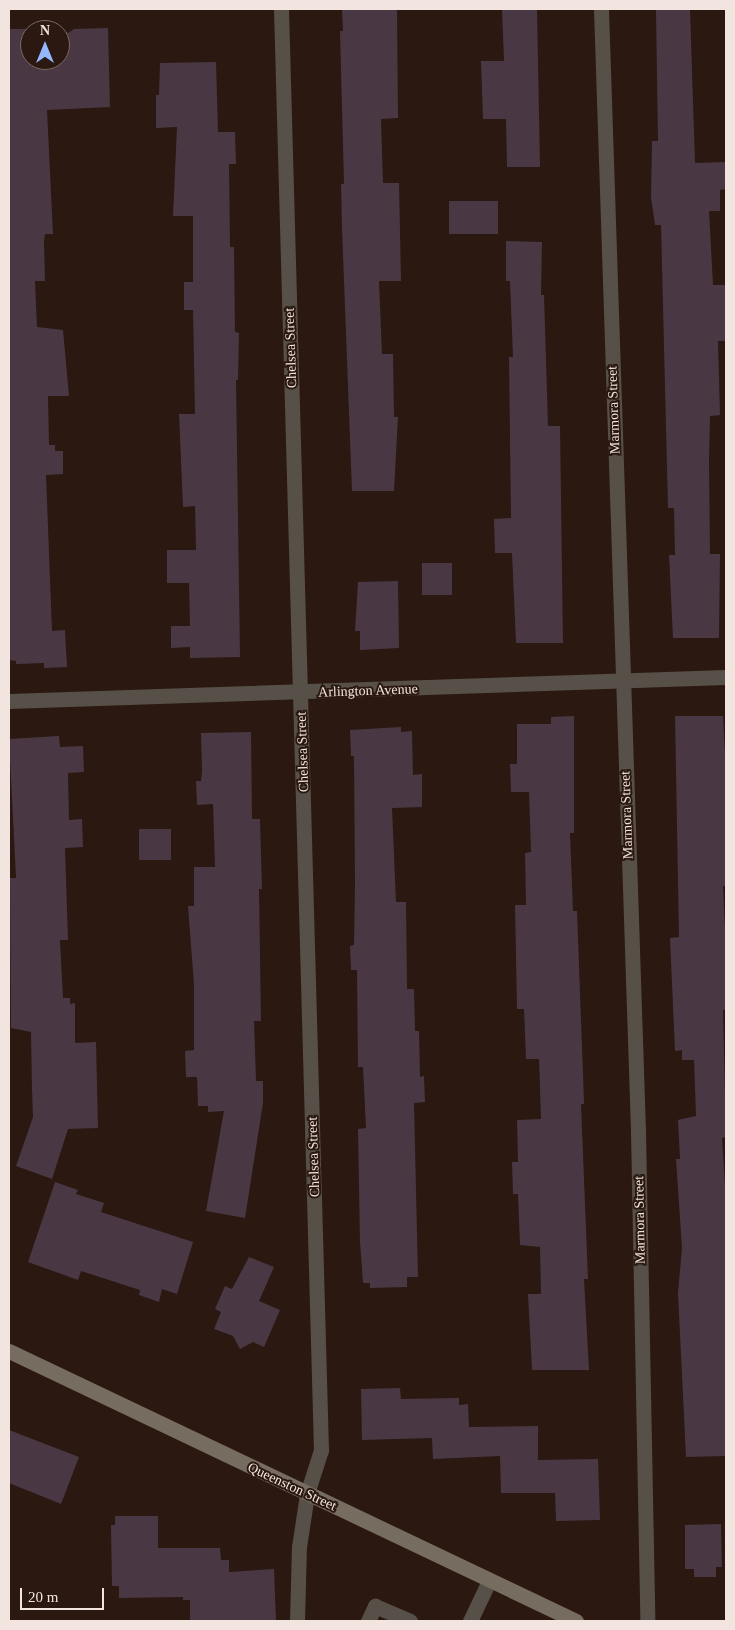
<!DOCTYPE html>
<html>
<head>
<meta charset="utf-8">
<style>
  body { margin:0 }
  #map { position:relative; width:735px; height:1630px; overflow:hidden; background:#2a1811; font-family:Georgia,serif }
  div>[style] { position:absolute }
  .building>* { inset:0; background:#493844; transform-origin:0 0 }
  .lane>* { height:15px; margin:-7.5px; padding:0 7.5px; transform-origin:7.5px; border-radius:7.5px; background:#565048 }
  .street>* { height:15px; margin:-7.5px; padding:0 7.5px; transform-origin:7.5px; border-radius:7.5px; background:#565048 }
  .secondary>* { height:15px; margin:-7.5px; padding:0 7.5px; transform-origin:7.5px; border-radius:7.5px; background:#766c60 }
  span { translate:-50% -50%; white-space:nowrap; text-align:center; line-height:1.15; -webkit-text-stroke:4px #2a1811; paint-order:stroke }
  .street-label { font-size:14px; color:#f2e5df }
  .frame { position:absolute; inset:0; border:10px solid #f2e5df; pointer-events:none }
  .north { position:absolute; left:20px; top:20px; width:50px; height:50px; box-sizing:border-box; background:#2a1811; border:1px solid #7a6a63; border-radius:50%; rotate:0deg; font-size:14px; font-weight:700; line-height:20px; text-align:center; color:#f2e5df }
  .north::after { content:''; display:block; margin:auto; width:18px; height:22px; background:#95b7fd; clip-path:polygon(50% 0,100% 100%,50% 72%,0 100%) }
  .scale { position:absolute; left:20px; top:1588px; width:84px; height:22px; box-sizing:border-box; border:2px solid #f2e5df; border-top:0; padding-left:6px; font-size:15px; line-height:18px; white-space:nowrap; color:#f2e5df; -webkit-text-stroke:4px #2a1811; paint-order:stroke }
</style>
</head>
<body>
<div id="map">
  <div class="building">
    <i style="clip-path:polygon(342px 9px,397px 9px,398px 118px,381px 119px,383px 183px,399px 183px,401px 281px,379px 281px,382px 354px,393px 354px,394px 417px,398px 417px,394px 491px,352px 491px,342px 229px,341px 184px,344px 184px,340px 31px,343px 31px)"></i>
    <i style="clip-path:polygon(502px 9px,537px 9px,540px 167px,507px 167px,506px 119px,483px 119px,481px 61px,504px 61px)"></i>
    <i style="clip-path:polygon(656px 9px,690px 9px,695px 163px,726px 162px,726px 189px,720px 190px,720px 211px,709px 211px,713px 285px,726px 285px,726px 341px,718px 341px,720px 415px,710px 416px,709px 461px,710px 554px,720px 554px,719px 638px,673px 638px,669px 555px,675px 555px,674px 508px,668px 508px,661px 225px,655px 225px,651px 197px,652px 141px,658px 141px)"></i>
    <i style="clip-path:polygon(evenodd,108px 28px,110px 107px,47px 110px,53px 234px,45px 234px,44px 241px,45px 281px,35px 281px,37px 327px,63px 330px,69px 396px,48px 396px,49px 445px,55px 445px,55px 451px,63px 451px,63px 474px,46px 475px,52px 631px,65px 630px,67px 667px,44px 668px,44px 663px,16px 664px,16px 661px,9px 660px,9px 29px,60px 29px,68px 33px,74px 29px,108px 28px,30px 30px,60px 30px,60px 60px,30px 60px,30px 30px)"></i>
    <i style="clip-path:polygon(216px 62px,218px 132px,235px 132px,236px 164px,229px 164px,230px 247px,234px 247px,235px 332px,239px 333px,238px 380px,236px 380px,240px 657px,190px 658px,190px 647px,171px 648px,171px 626px,190px 626px,189px 583px,167px 583px,167px 550px,196px 550px,195px 506px,183px 507px,179px 414px,195px 414px,193px 310px,184px 310px,184px 282px,193px 282px,193px 216px,173px 216px,177px 127px,156px 128px,156px 95px,159px 95px,160px 63px)"></i>
    <i style="left:449px;top:201px;width:49px;height:33px"></i>
    <i style="clip-path:polygon(506px 241px,542px 242px,541px 295px,544px 295px,548px 426px,560px 426px,563px 643px,516px 643px,512px 553px,495px 553px,494px 519px,511px 518px,509px 357px,513px 357px,510px 281px,506px 281px)"></i>
    <i style="left:422px;top:563px;width:30px;height:32px"></i>
    <i style="clip-path:polygon(398px 581px,399px 648px,360px 650px,360px 631px,355px 631px,358px 582px)"></i>
    <i style="clip-path:polygon(574px 716px,574px 833px,570px 833px,573px 911px,577px 911px,583px 1074px,584px 1104px,581px 1104px,588px 1279px,584px 1279px,589px 1370px,532px 1370px,528px 1294px,541px 1294px,540px 1247px,520px 1245px,518px 1194px,513px 1194px,512px 1162px,518px 1162px,517px 1120px,541px 1119px,539px 1059px,526px 1059px,524px 1009px,517px 1009px,515px 905px,526px 905px,525px 853px,531px 852px,529px 792px,511px 792px,510px 764px,517px 764px,517px 724px,551px 724px,551px 717px)"></i>
    <i style="clip-path:polygon(675px 716px,723px 716px,726px 773px,726px 886px,723px 886px,726px 949px,726px 1010px,723px 1010px,726px 1137px,722px 1138px,726px 1201px,726px 1456px,686px 1457px,678px 1293px,682px 1248px,676px 1159px,680px 1159px,678px 1120px,696px 1116px,694px 1060px,682px 1060px,682px 1050px,675px 1051px,670px 938px,679px 937px)"></i>
    <i style="clip-path:polygon(401px 727px,401px 732px,412px 731px,413px 775px,422px 774px,422px 807px,392px 808px,396px 902px,406px 902px,407px 989px,414px 989px,415px 1031px,419px 1031px,420px 1077px,424px 1076px,425px 1102px,414px 1103px,418px 1277px,407px 1277px,407px 1287px,370px 1288px,370px 1283px,363px 1283px,360px 1242px,358px 1129px,366px 1128px,363px 1067px,358px 1067px,357px 970px,351px 970px,350px 946px,354px 945px,355px 883px,354px 756px,351px 756px,350px 730px)"></i>
    <i style="clip-path:polygon(251px 732px,252px 819px,260px 819px,262px 889px,259px 889px,261px 1021px,254px 1021px,256px 1081px,263px 1081px,263px 1103px,245px 1218px,206px 1211px,224px 1111px,208px 1112px,208px 1106px,198px 1106px,197px 1077px,186px 1077px,185px 1051px,194px 1050px,194px 984px,188px 906px,194px 906px,194px 867px,215px 867px,213px 804px,197px 805px,196px 781px,201px 781px,202px 772px,201px 733px)"></i>
    <i style="clip-path:polygon(59px 736px,60px 747px,83px 746px,84px 772px,68px 773px,69px 820px,82px 819px,83px 847px,65px 848px,68px 940px,60px 940px,63px 998px,70px 998px,70px 1004px,75px 1003px,75px 1043px,96px 1042px,98px 1128px,68px 1129px,52px 1179px,16px 1166px,33px 1117px,32px 1089px,31px 1032px,11px 1028px,10px 878px,16px 878px,9px 739px)"></i>
    <i style="left:139px;top:829px;width:32px;height:31px"></i>
    <i style="clip-path:polygon(55px 1182px,78px 1190px,76px 1194px,104px 1203px,101px 1212px,193px 1242px,177px 1294px,162px 1289px,159px 1302px,139px 1295px,140px 1290px,81px 1271px,78px 1280px,28px 1262px)"></i>
    <i style="clip-path:polygon(249px 1257px,274px 1267px,259px 1301px,280px 1310px,264px 1347px,253px 1342px,240px 1349px,233px 1336px,214px 1329px,221px 1312px,215px 1309px,225px 1286px,232px 1289px)"></i>
    <i style="clip-path:polygon(400px 1388px,401px 1399px,459px 1398px,459px 1405px,468px 1404px,469px 1427px,538px 1426px,538px 1460px,598px 1459px,600px 1520px,556px 1521px,555px 1493px,501px 1493px,500px 1456px,433px 1459px,432px 1438px,362px 1440px,361px 1389px)"></i>
    <i style="clip-path:polygon(9px 1430px,79px 1457px,61px 1504px,9px 1483px)"></i>
    <i style="clip-path:polygon(115px 1516px,158px 1516px,158px 1548px,220px 1548px,221px 1560px,229px 1560px,229px 1572px,274px 1569px,276px 1621px,190px 1621px,190px 1600px,183px 1600px,183px 1597px,119px 1598px,119px 1586px,112px 1586px,111px 1525px,115px 1525px)"></i>
    <i style="clip-path:polygon(721px 1524px,722px 1567px,716px 1567px,716px 1577px,694px 1577px,694px 1569px,685px 1569px,685px 1525px)"></i>
  </div>
  <div class="lane">
    <i style="left:297px;top:1621px;width:74px;rotate:-88.5deg"></i>
    <i style="left:299px;top:1547px;width:54px;rotate:-81.4deg"></i>
    <i style="left:368px;top:1621px;width:17px;rotate:-65deg"></i>
    <i style="left:375px;top:1606px;width:38px;rotate:23deg"></i>
    <i style="left:470px;top:1621px;width:44px;rotate:-64.6deg"></i>
  </div>
  <div class="street">
    <i style="left:281px;top:9px;width:1442px;rotate:88.41deg"></i>
    <i style="left:321px;top:1450px;width:46px;rotate:107.7deg"></i>
    <i style="left:601px;top:9px;width:1123px;rotate:88.11deg"></i>
    <i style="left:638px;top:1131px;width:490px;rotate:88.9deg"></i>
    <i style="left:9px;top:701px;width:717px;rotate:-1.92deg"></i>
  </div>
  <div class="secondary">
    <i style="left:9px;top:1351px;width:628px;rotate:25.46deg"></i>
  </div>
  <div class="street-label">
    <span style="left:291px;top:348px;rotate:-92deg">Chelsea Street</span>
    <span style="left:614px;top:410px;rotate:-92deg">Marmora Street</span>
    <span style="left:368px;top:691px;rotate:-2deg">Arlington Avenue</span>
    <span style="left:303px;top:752px;rotate:-92deg">Chelsea Street</span>
    <span style="left:627px;top:815px;rotate:-92deg">Marmora Street</span>
    <span style="left:314px;top:1157px;rotate:-92deg">Chelsea Street</span>
    <span style="left:640px;top:1220px;rotate:-91deg">Marmora Street</span>
    <span style="left:292px;top:1487px;rotate:25deg">Queenston Street</span>
  </div>
  <div class="frame"></div>
  <div class="north">N</div>
  <div class="scale">20 m</div>
</div>
</body>
</html>
